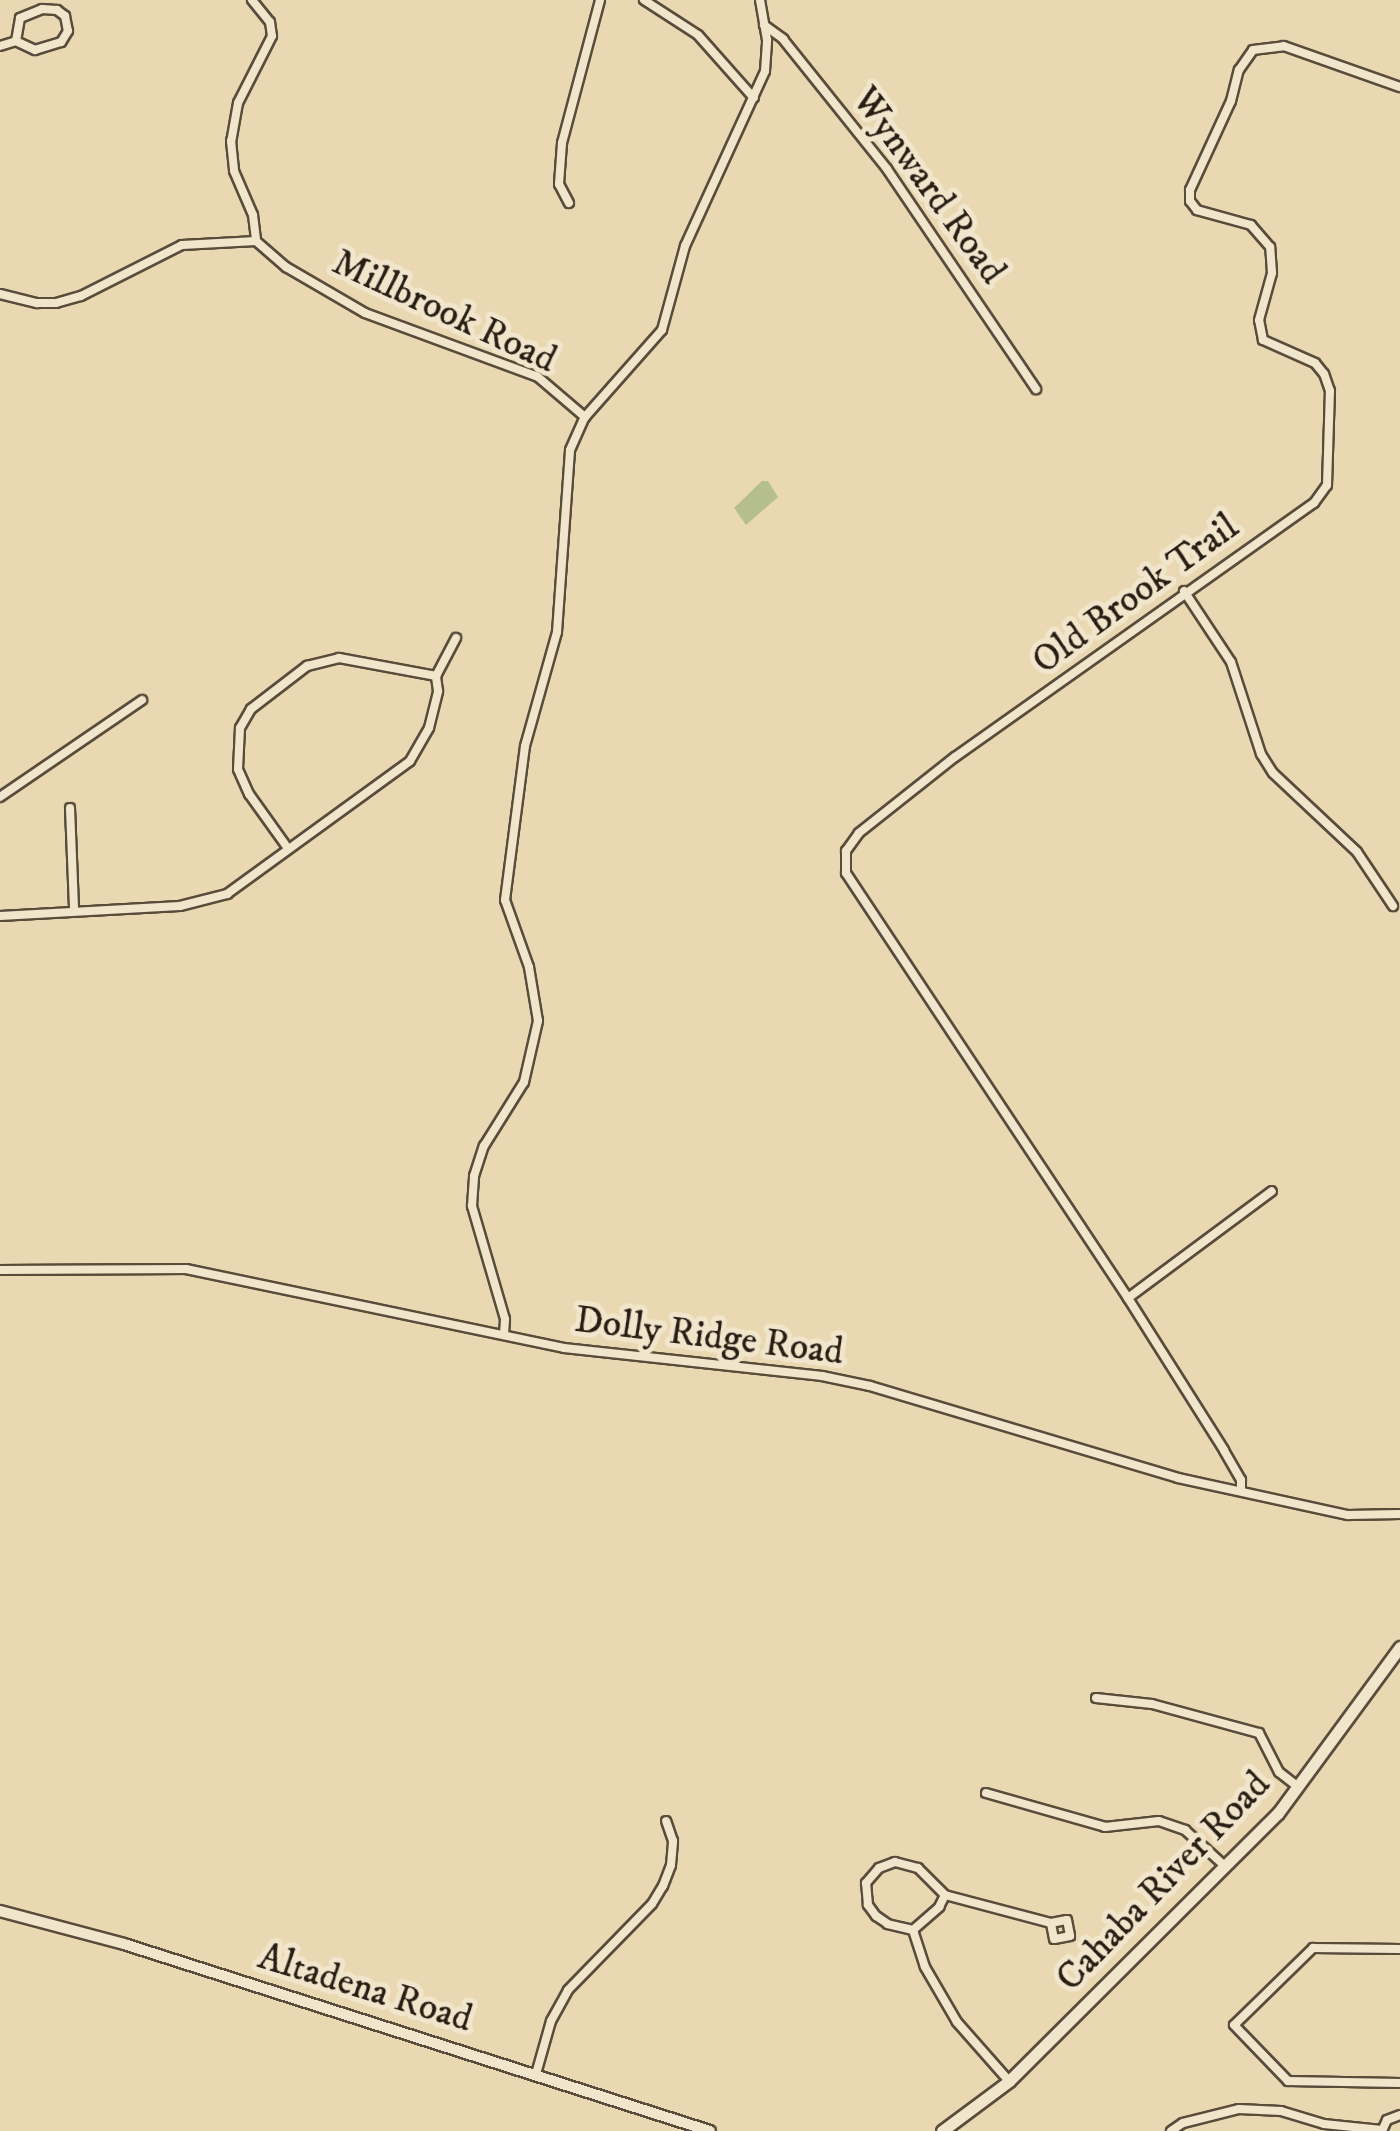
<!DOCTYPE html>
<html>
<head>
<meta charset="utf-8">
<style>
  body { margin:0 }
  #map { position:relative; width:1400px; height:2131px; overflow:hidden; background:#e9d8b1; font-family:"IM FELL DW Pica",serif }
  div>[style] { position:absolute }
  .green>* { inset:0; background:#b4bf8d }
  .roads { filter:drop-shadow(2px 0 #594c3b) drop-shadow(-2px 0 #594c3b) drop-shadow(0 2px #594c3b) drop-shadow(0 -2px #594c3b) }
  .minor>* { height:8px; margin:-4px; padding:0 4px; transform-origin:4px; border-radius:4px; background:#f1e6cc }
  .tertiary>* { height:10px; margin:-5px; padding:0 5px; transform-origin:5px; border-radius:5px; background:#f1e6cc }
  .secondary>* { height:11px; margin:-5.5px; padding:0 5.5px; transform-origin:5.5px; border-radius:5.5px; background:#f1e6cc }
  span { translate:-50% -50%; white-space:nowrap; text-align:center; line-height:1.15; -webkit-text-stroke:10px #f1e6cc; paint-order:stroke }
  .street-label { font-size:38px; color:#291e14 }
</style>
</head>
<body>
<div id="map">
  <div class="green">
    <i style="clip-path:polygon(762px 481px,768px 481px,778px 497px,746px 525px,734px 508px)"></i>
  </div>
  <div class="roads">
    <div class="minor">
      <i style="left:252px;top:0;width:28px;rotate:51deg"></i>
      <i style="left:270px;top:22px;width:14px;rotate:82deg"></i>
      <i style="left:272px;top:36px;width:75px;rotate:116.9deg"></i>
      <i style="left:238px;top:103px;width:39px;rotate:100deg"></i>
      <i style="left:231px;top:141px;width:30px;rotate:84deg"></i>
      <i style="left:234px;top:171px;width:48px;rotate:66.6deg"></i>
      <i style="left:253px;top:215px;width:26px;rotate:83deg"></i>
      <i style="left:644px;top:0;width:64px;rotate:32.9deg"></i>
      <i style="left:698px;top:35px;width:84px;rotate:48.4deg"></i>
      <i style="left:42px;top:9px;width:15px;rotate:4deg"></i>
      <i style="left:57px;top:10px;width:10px;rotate:37deg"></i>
      <i style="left:65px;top:16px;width:15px;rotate:79deg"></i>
      <i style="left:68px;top:31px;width:13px;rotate:122deg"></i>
      <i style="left:61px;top:42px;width:27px;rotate:163deg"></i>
      <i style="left:35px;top:50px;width:21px;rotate:-155deg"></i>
      <i style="left:16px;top:41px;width:23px;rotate:-80deg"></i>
      <i style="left:20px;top:18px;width:24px;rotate:-22deg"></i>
      <i style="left:764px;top:25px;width:24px;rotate:36deg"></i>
      <i style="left:783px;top:39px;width:166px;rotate:51.3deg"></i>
      <i style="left:887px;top:169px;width:266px;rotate:55.9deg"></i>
      <i style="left:0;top:46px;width:17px;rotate:-17deg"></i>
      <i style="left:569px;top:203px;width:21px;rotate:-118deg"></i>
      <i style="left:559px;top:184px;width:41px;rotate:-85.8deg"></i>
      <i style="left:562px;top:143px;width:148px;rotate:-75.1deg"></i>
      <i style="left:0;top:294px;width:38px;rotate:14deg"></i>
      <i style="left:37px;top:303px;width:19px"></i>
      <i style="left:56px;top:303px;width:26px;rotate:-16deg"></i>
      <i style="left:81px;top:296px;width:113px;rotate:-26.8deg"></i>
      <i style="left:182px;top:245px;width:74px;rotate:-3.1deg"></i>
      <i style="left:256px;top:241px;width:40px;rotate:41deg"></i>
      <i style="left:286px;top:267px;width:91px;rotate:30.2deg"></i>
      <i style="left:365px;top:313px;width:184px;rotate:20.3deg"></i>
      <i style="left:538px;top:377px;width:62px;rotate:40.4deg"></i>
      <i style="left:1184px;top:591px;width:85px;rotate:56.5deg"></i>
      <i style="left:1231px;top:662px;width:97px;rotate:71.9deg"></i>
      <i style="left:1261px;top:754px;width:22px;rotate:58deg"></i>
      <i style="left:1273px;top:773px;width:115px;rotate:43.2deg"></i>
      <i style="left:1357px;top:852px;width:65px;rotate:56.3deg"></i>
      <i style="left:0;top:797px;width:172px;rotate:-34.3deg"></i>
      <i style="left:70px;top:808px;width:101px;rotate:87.7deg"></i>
      <i style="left:287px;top:847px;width:65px;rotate:-125.6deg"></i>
      <i style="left:249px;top:794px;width:27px;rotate:-114deg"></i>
      <i style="left:238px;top:769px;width:41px;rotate:-87.2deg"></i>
      <i style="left:240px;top:728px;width:22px;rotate:-60deg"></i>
      <i style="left:251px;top:709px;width:71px;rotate:-37.5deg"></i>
      <i style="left:307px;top:666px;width:33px;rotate:-14deg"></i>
      <i style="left:339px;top:658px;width:99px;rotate:10.5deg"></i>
      <i style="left:0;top:916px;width:180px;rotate:-3.2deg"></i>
      <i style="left:180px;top:906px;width:49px;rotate:-14.3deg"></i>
      <i style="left:227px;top:894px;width:226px;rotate:-36deg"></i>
      <i style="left:410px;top:761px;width:38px;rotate:-60deg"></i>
      <i style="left:429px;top:728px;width:38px;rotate:-76deg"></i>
      <i style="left:438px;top:691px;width:15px;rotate:-98deg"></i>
      <i style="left:436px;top:676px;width:43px;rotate:-62.2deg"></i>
      <i style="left:0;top:1270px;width:186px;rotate:-0.3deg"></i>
      <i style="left:186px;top:1269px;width:386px;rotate:11.8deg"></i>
      <i style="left:564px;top:1348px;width:260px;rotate:6.2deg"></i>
      <i style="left:822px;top:1376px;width:49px;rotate:11.8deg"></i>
      <i style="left:870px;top:1386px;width:321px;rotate:16.6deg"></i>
      <i style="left:1178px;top:1478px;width:174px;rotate:12.3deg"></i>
      <i style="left:1348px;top:1515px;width:52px;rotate:-1.1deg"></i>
      <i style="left:1128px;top:1298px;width:179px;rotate:-36.6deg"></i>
      <i style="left:504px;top:1334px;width:15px;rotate:-86deg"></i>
      <i style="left:505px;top:1319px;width:118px;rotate:-106.3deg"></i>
      <i style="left:472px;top:1206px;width:30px;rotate:-86deg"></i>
      <i style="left:474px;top:1176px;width:32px;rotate:-72deg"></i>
      <i style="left:484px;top:1146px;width:75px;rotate:-58deg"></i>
      <i style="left:524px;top:1082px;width:63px;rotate:-77.1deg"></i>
      <i style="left:538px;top:1021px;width:55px;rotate:-99.5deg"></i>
      <i style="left:529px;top:967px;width:71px;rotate:-109.7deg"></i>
      <i style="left:505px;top:900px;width:155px;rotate:-82.6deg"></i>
      <i style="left:525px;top:746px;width:118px;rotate:-74.3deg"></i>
      <i style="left:557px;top:632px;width:182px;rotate:-85.9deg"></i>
      <i style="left:570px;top:450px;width:36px;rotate:-66deg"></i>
      <i style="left:585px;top:417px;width:116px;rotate:-48.5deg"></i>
      <i style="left:662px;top:330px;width:87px;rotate:-74.7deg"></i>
      <i style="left:685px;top:246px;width:192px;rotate:-65.4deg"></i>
      <i style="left:765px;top:71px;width:31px;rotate:-86deg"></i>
      <i style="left:767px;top:40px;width:41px;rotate:-99.9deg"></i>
      <i style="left:1241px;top:1490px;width:10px;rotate:-90deg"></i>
      <i style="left:1241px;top:1480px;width:34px;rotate:-120deg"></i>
      <i style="left:1224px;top:1450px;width:180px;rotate:-122.3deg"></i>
      <i style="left:1128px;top:1298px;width:510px;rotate:-123.57deg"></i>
      <i style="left:846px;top:873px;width:22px;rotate:-90deg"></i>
      <i style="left:846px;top:851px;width:22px;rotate:-54deg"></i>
      <i style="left:859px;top:833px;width:122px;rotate:-38.4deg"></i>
      <i style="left:955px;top:757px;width:440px;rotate:-35.3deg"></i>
      <i style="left:1314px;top:503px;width:22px;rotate:-54deg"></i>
      <i style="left:1327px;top:485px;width:94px;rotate:-88.2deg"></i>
      <i style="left:1330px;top:391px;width:18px;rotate:-109deg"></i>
      <i style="left:1324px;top:374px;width:14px;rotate:-129deg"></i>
      <i style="left:1315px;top:363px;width:57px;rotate:-156.1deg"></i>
      <i style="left:1263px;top:340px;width:20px;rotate:-101deg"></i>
      <i style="left:1259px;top:320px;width:49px;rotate:-74.5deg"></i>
      <i style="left:1272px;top:273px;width:26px;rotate:-94deg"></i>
      <i style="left:1270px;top:247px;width:29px;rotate:-131deg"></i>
      <i style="left:1251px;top:225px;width:56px;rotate:-164.5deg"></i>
      <i style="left:1197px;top:210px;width:11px;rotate:-128deg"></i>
      <i style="left:1190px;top:201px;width:11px;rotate:-90deg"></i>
      <i style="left:1190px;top:190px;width:98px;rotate:-65.3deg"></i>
      <i style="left:1231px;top:101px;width:32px;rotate:-76deg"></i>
      <i style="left:1239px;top:70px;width:24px;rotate:-55deg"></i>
      <i style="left:1253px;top:50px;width:31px;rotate:-7deg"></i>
      <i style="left:1284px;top:46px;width:123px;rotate:19.5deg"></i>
      <i style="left:1096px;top:1698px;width:56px;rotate:6.1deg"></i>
      <i style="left:1152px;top:1704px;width:111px;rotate:15.2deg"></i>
      <i style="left:1259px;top:1733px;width:44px;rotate:62.9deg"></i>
      <i style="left:1279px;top:1772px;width:24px;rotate:38deg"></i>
      <i style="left:986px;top:1793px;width:124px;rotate:15.9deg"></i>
      <i style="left:1105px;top:1827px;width:54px;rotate:-6.3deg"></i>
      <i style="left:1159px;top:1821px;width:28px;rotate:19deg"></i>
      <i style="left:1185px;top:1830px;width:55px;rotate:42.1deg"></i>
      <i style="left:913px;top:1930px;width:35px;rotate:-41deg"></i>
      <i style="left:939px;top:1907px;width:13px;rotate:-63deg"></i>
      <i style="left:1400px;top:1949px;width:87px;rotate:-179.3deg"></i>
      <i style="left:1313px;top:1948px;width:110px;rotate:135.7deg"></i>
      <i style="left:1234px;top:2025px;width:78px;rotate:46deg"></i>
      <i style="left:1288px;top:2081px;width:112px;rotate:1deg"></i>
      <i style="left:536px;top:2074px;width:55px;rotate:-74.2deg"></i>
      <i style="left:551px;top:2021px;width:35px;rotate:-61deg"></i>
      <i style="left:568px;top:1990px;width:120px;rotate:-45.7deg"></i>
      <i style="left:652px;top:1904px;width:21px;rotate:-59deg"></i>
      <i style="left:663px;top:1886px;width:22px;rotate:-69deg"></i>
      <i style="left:671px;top:1865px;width:24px;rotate:-85deg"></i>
      <i style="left:673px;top:1841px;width:21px;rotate:-109deg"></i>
      <i style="left:1009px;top:2081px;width:79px;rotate:-131.4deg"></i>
      <i style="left:957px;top:2022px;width:64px;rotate:-120.2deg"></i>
      <i style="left:925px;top:1967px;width:39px;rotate:-108deg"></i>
      <i style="left:913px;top:1930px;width:26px;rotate:-167deg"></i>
      <i style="left:888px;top:1924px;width:14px;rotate:-146deg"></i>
      <i style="left:876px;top:1916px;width:14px;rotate:-126deg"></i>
      <i style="left:868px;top:1905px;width:22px;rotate:-95deg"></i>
      <i style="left:866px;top:1883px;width:20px;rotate:-49deg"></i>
      <i style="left:879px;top:1868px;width:17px;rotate:-21deg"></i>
      <i style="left:895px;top:1862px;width:24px;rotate:15deg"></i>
      <i style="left:918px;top:1868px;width:38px;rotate:45deg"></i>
      <i style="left:945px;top:1895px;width:110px;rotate:14.8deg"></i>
      <i style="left:1051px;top:1923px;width:16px;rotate:-11deg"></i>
      <i style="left:1067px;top:1920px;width:16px;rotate:79deg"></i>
      <i style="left:1070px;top:1936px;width:16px;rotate:169deg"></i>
      <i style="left:1054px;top:1939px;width:16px;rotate:-101deg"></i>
      <i style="left:1171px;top:2131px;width:14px;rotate:-34deg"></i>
      <i style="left:1183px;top:2123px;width:58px;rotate:-14deg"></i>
      <i style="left:1239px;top:2109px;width:42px;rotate:2.7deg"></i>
      <i style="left:1281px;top:2111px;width:45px;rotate:16.8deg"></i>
      <i style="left:1324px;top:2124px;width:58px;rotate:5.9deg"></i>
      <i style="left:1382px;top:2131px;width:12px;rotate:-66deg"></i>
      <i style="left:1387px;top:2120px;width:14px;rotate:-21deg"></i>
    </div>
    <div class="tertiary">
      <i style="left:0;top:1911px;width:128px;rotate:14.9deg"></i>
      <i style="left:124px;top:1944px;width:615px;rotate:17.7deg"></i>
    </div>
    <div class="secondary">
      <i style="left:942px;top:2131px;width:84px;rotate:-36.7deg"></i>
      <i style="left:1009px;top:2081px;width:380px;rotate:-44.9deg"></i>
      <i style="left:1278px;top:1813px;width:206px;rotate:-53.7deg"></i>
    </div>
  </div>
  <div class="street-label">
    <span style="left:928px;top:186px;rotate:54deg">Wynward Road</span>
    <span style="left:444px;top:312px;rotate:25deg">Millbrook Road</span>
    <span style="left:1136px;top:595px;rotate:-36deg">Old Brook Trail</span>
    <span style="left:709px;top:1337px;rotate:7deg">Dolly Ridge Road</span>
    <span style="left:1164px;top:1882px;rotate:-46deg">Cahaba River Road</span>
    <span style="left:365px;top:1989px;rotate:17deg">Altadena Road</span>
  </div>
</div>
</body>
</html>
